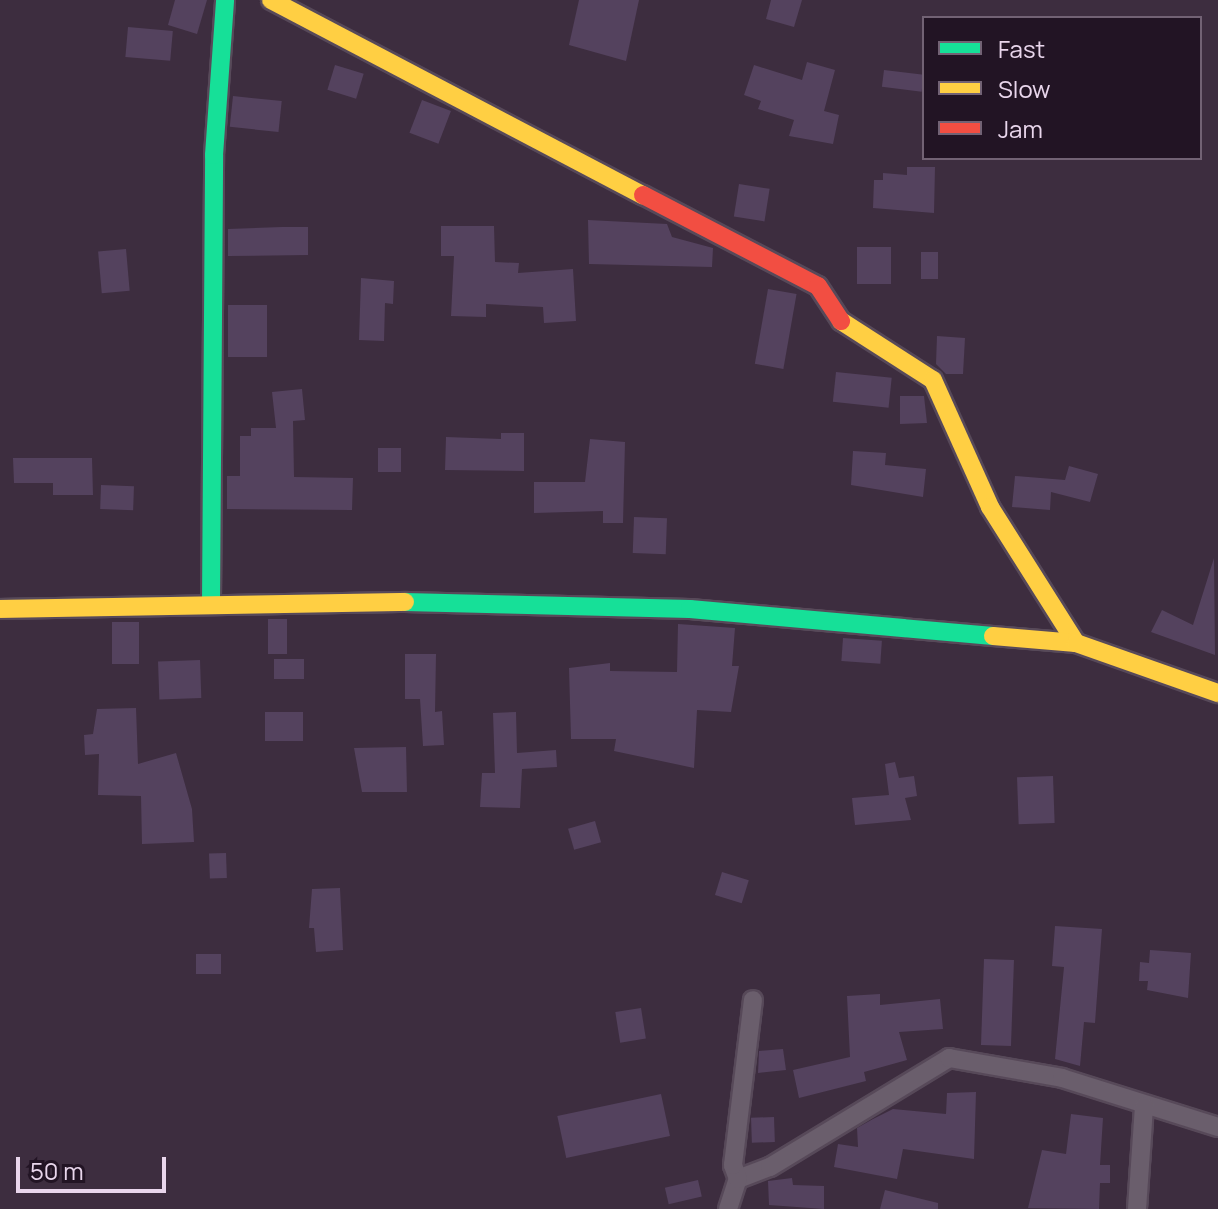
<!DOCTYPE html>
<html>
<head>
<meta charset="utf-8">
<style>
  body { margin:0 }
  #map { position:relative; width:1218px; height:1209px; overflow:hidden; background:#3d2d3f; font-family:Manrope,sans-serif }
  div>[style] { position:absolute }
  .building>* { inset:0; background:#54425e; transform-origin:0 0 }
  .roads { filter:drop-shadow(2px 0 #574959) drop-shadow(-2px 0 #574959) drop-shadow(0 2px #574959) drop-shadow(0 -2px #574959) }
  .street>* { height:18px; margin:-9px; padding:0 9px; transform-origin:9px; border-radius:9px; background:#6a5e6c }
  .fast>* { height:18px; margin:-9px; padding:0 9px; transform-origin:9px; border-radius:9px; background:#16e098 }
  .slow>* { height:18px; margin:-9px; padding:0 9px; transform-origin:9px; border-radius:9px; background:#ffcf43 }
  .jam>* { height:18px; margin:-9px; padding:0 9px; transform-origin:9px; border-radius:9px; background:#f24e42 }
  span { translate:-50% -50%; white-space:nowrap; text-align:center; line-height:1.15; -webkit-text-stroke:7px #221424; paint-order:stroke }
  .legend { position:absolute; left:922px; top:16px; width:280px; height:144px; box-sizing:border-box; background:#221424; border:2px solid #726274; margin:0; padding:10px 14px; list-style:none; font-size:24px; color:#e9d6ec }
  .legend li { display:flex; align-items:center; gap:16px; height:40px }
  .legend b { width:40px; border:2px solid #726274 }
  .scale { position:absolute; left:16px; top:1157px; width:150px; height:36px; box-sizing:border-box; border:4px solid #e9d6ec; border-top:0; padding-left:10px; font-size:24px; line-height:28px; white-space:nowrap; color:#e9d6ec; -webkit-text-stroke:6px #221424; paint-order:stroke }
</style>
</head>
<body>
<div id="map">
  <div class="building">
    <i style="clip-path:polygon(175px 0,207px 0,197px 34px,168px 25px)"></i>
    <i style="clip-path:polygon(579px 0,639px 0,626px 61px,569px 45px)"></i>
    <i style="clip-path:polygon(771px 0,802px 0,794px 27px,766px 19px)"></i>
    <i style="left:128px;top:27px;width:45px;height:30px;rotate:5deg"></i>
    <i style="clip-path:polygon(807px 62px,835px 70px,824px 111px,839px 115px,833px 144px,789px 136px,794px 120px,758px 109px,761px 101px,744px 95px,754px 65px,802px 80px)"></i>
    <i style="left:335px;top:65px;width:30px;height:26px;rotate:17deg"></i>
    <i style="left:884px;top:70px;width:40px;height:17px;rotate:7deg"></i>
    <i style="left:233px;top:96px;width:49px;height:31px;rotate:6deg"></i>
    <i style="left:422px;top:100px;width:31px;height:35px;rotate:21deg"></i>
    <i style="clip-path:polygon(907px 167px,935px 167px,934px 213px,873px 208px,874px 180px,883px 180px,883px 173px,907px 175px)"></i>
    <i style="left:739px;top:184px;width:31px;height:33px;rotate:9deg"></i>
    <i style="clip-path:polygon(588px 220px,667px 224px,672px 237px,713px 248px,712px 267px,589px 264px)"></i>
    <i style="clip-path:polygon(441px 226px,494px 226px,495px 262px,519px 263px,518px 273px,573px 269px,576px 321px,544px 323px,543px 307px,486px 304px,486px 317px,451px 316px,454px 256px,441px 256px)"></i>
    <i style="clip-path:polygon(282px 227px,308px 227px,308px 255px,228px 256px,228px 229px)"></i>
    <i style="left:891px;top:247px;width:37px;height:34px;rotate:90deg"></i>
    <i style="left:126px;top:249px;width:42px;height:28px;rotate:85deg"></i>
    <i style="left:921px;top:252px;width:17px;height:27px"></i>
    <i style="clip-path:polygon(361px 278px,394px 281px,393px 304px,385px 303px,384px 341px,359px 340px)"></i>
    <i style="left:768px;top:289px;width:29px;height:76px;rotate:10deg"></i>
    <i style="left:228px;top:305px;width:39px;height:52px"></i>
    <i style="clip-path:polygon(937px 336px,965px 338px,963px 374px,946px 374px,936px 364px)"></i>
    <i style="left:836px;top:372px;width:56px;height:30px;rotate:6deg"></i>
    <i style="clip-path:polygon(302px 389px,305px 420px,293px 421px,294px 477px,353px 478px,352px 510px,227px 509px,227px 476px,240px 476px,240px 436px,251px 436px,251px 428px,276px 428px,272px 392px)"></i>
    <i style="clip-path:polygon(900px 396px,924px 396px,927px 423px,900px 424px)"></i>
    <i style="clip-path:polygon(501px 433px,524px 433px,524px 471px,445px 470px,446px 437px,501px 439px)"></i>
    <i style="clip-path:polygon(590px 439px,625px 442px,623px 523px,603px 523px,603px 511px,534px 513px,534px 482px,585px 482px)"></i>
    <i style="left:378px;top:448px;width:23px;height:24px"></i>
    <i style="clip-path:polygon(853px 451px,886px 453px,885px 465px,926px 469px,923px 497px,851px 485px)"></i>
    <i style="clip-path:polygon(13px 458px,92px 458px,93px 495px,53px 495px,53px 483px,14px 483px)"></i>
    <i style="clip-path:polygon(1069px 466px,1098px 474px,1090px 502px,1051px 492px,1050px 510px,1012px 507px,1015px 476px,1065px 480px)"></i>
    <i style="left:101px;top:485px;width:33px;height:24px;rotate:2deg"></i>
    <i style="left:634px;top:517px;width:33px;height:36px;rotate:2deg"></i>
    <i style="clip-path:polygon(1214px 558px,1215px 655px,1151px 632px,1162px 610px,1193px 625px)"></i>
    <i style="left:268px;top:619px;width:19px;height:35px"></i>
    <i style="left:112px;top:622px;width:27px;height:42px"></i>
    <i style="clip-path:polygon(678px 624px,735px 628px,732px 666px,739px 666px,731px 712px,697px 710px,694px 768px,614px 751px,616px 739px,571px 739px,569px 668px,610px 663px,610px 671px,677px 672px)"></i>
    <i style="left:843px;top:638px;width:39px;height:23px;rotate:4deg"></i>
    <i style="clip-path:polygon(405px 654px,436px 654px,435px 712px,442px 711px,444px 745px,423px 746px,420px 699px,405px 699px)"></i>
    <i style="left:274px;top:659px;width:30px;height:20px"></i>
    <i style="left:200px;top:660px;width:38px;height:42px;rotate:88deg"></i>
    <i style="clip-path:polygon(136px 708px,138px 764px,176px 753px,192px 809px,194px 842px,142px 844px,141px 796px,98px 795px,99px 754px,85px 755px,84px 735px,93px 734px,97px 709px)"></i>
    <i style="left:265px;top:712px;width:38px;height:29px"></i>
    <i style="clip-path:polygon(516px 712px,517px 753px,556px 750px,557px 767px,522px 769px,520px 808px,480px 807px,482px 773px,495px 773px,493px 713px)"></i>
    <i style="clip-path:polygon(406px 747px,407px 792px,362px 792px,354px 748px)"></i>
    <i style="clip-path:polygon(895px 762px,899px 778px,914px 776px,917px 796px,905px 798px,911px 820px,855px 825px,852px 798px,889px 795px,885px 764px)"></i>
    <i style="left:1053px;top:776px;width:47px;height:36px;rotate:88deg"></i>
    <i style="left:595px;top:821px;width:22px;height:28px;rotate:74deg"></i>
    <i style="left:226px;top:853px;width:25px;height:17px;rotate:88deg"></i>
    <i style="left:722px;top:872px;width:28px;height:24px;rotate:17deg"></i>
    <i style="clip-path:polygon(340px 888px,343px 950px,316px 952px,314px 928px,309px 928px,312px 889px)"></i>
    <i style="clip-path:polygon(1055px 926px,1102px 929px,1095px 1023px,1084px 1022px,1080px 1066px,1055px 1059px,1064px 967px,1052px 966px)"></i>
    <i style="clip-path:polygon(1150px 950px,1191px 953px,1188px 998px,1147px 990px,1148px 981px,1139px 981px,1140px 962px,1149px 963px)"></i>
    <i style="left:221px;top:954px;width:20px;height:25px;rotate:90deg"></i>
    <i style="left:984px;top:959px;width:30px;height:86px;rotate:2deg"></i>
    <i style="clip-path:polygon(880px 994px,880px 1005px,940px 999px,943px 1029px,899px 1032px,907px 1060px,864px 1072px,866px 1081px,799px 1098px,793px 1070px,850px 1057px,847px 996px)"></i>
    <i style="left:641px;top:1008px;width:31px;height:26px;rotate:81deg"></i>
    <i style="clip-path:polygon(783px 1049px,786px 1070px,758px 1073px,759px 1051px)"></i>
    <i style="clip-path:polygon(976px 1092px,974px 1159px,903px 1149px,897px 1179px,834px 1167px,838px 1144px,858px 1147px,857px 1128px,873px 1119px,893px 1109px,946px 1114px,947px 1093px)"></i>
    <i style="left:661px;top:1094px;width:43px;height:106px;rotate:78deg"></i>
    <i style="clip-path:polygon(1071px 1114px,1103px 1118px,1100px 1165px,1110px 1165px,1110px 1183px,1100px 1183px,1099px 1209px,1028px 1208px,1042px 1150px,1066px 1154px)"></i>
    <i style="left:774px;top:1117px;width:25px;height:23px;rotate:88deg"></i>
    <i style="clip-path:polygon(792px 1178px,793px 1185px,824px 1186px,824px 1209px,769px 1205px,768px 1181px)"></i>
    <i style="left:698px;top:1180px;width:17px;height:34px;rotate:77deg"></i>
    <i style="clip-path:polygon(885px 1190px,938px 1203px,938px 1209px,880px 1209px)"></i>
  </div>
  <div class="roads">
    <div class="street">
      <i style="left:738px;top:1179px;width:34px;rotate:-21deg"></i>
      <i style="left:770px;top:1167px;width:210px;rotate:-31.3deg"></i>
      <i style="left:949px;top:1058px;width:115px;rotate:10deg"></i>
      <i style="left:1062px;top:1078px;width:164px;rotate:17.4deg"></i>
      <i style="left:728px;top:1209px;width:32px;rotate:-72deg"></i>
      <i style="left:738px;top:1179px;width:15px;rotate:-110deg"></i>
      <i style="left:733px;top:1165px;width:166px;rotate:-83.1deg"></i>
      <i style="left:1137px;top:1209px;width:103px;rotate:-86.1deg"></i>
    </div>
    <div class="fast">
      <i style="left:405px;top:602px;width:285px;rotate:1.4deg"></i>
      <i style="left:690px;top:609px;width:304px;rotate:5.1deg"></i>
      <i style="left:211px;top:603px;width:448px;rotate:-89.6deg"></i>
      <i style="left:214px;top:155px;width:155px;rotate:-85.9deg"></i>
    </div>
    <div class="slow">
      <i style="left:271px;top:0;width:420px;rotate:27.7deg"></i>
      <i style="left:841px;top:321px;width:109px;rotate:32.7deg"></i>
      <i style="left:933px;top:380px;width:139px;rotate:65.8deg"></i>
      <i style="left:990px;top:507px;width:161px;rotate:57.7deg"></i>
      <i style="left:0;top:609px;width:405px;rotate:-1deg"></i>
      <i style="left:993px;top:636px;width:83px;rotate:4.8deg"></i>
      <i style="left:1076px;top:643px;width:151px;rotate:19.4deg"></i>
    </div>
    <div class="jam">
      <i style="left:643px;top:195px;width:197px;rotate:27.5deg"></i>
      <i style="left:818px;top:286px;width:42px;rotate:56.7deg"></i>
    </div>
  </div>
  <ul class="legend">
  <li><b style="height:10px;background:#16e098"></b>Fast</li>
  <li><b style="height:10px;background:#ffcf43"></b>Slow</li>
  <li><b style="height:10px;background:#f24e42"></b>Jam</li>
  </ul>
  <div class="scale">50 m</div>
</div>
</body>
</html>
